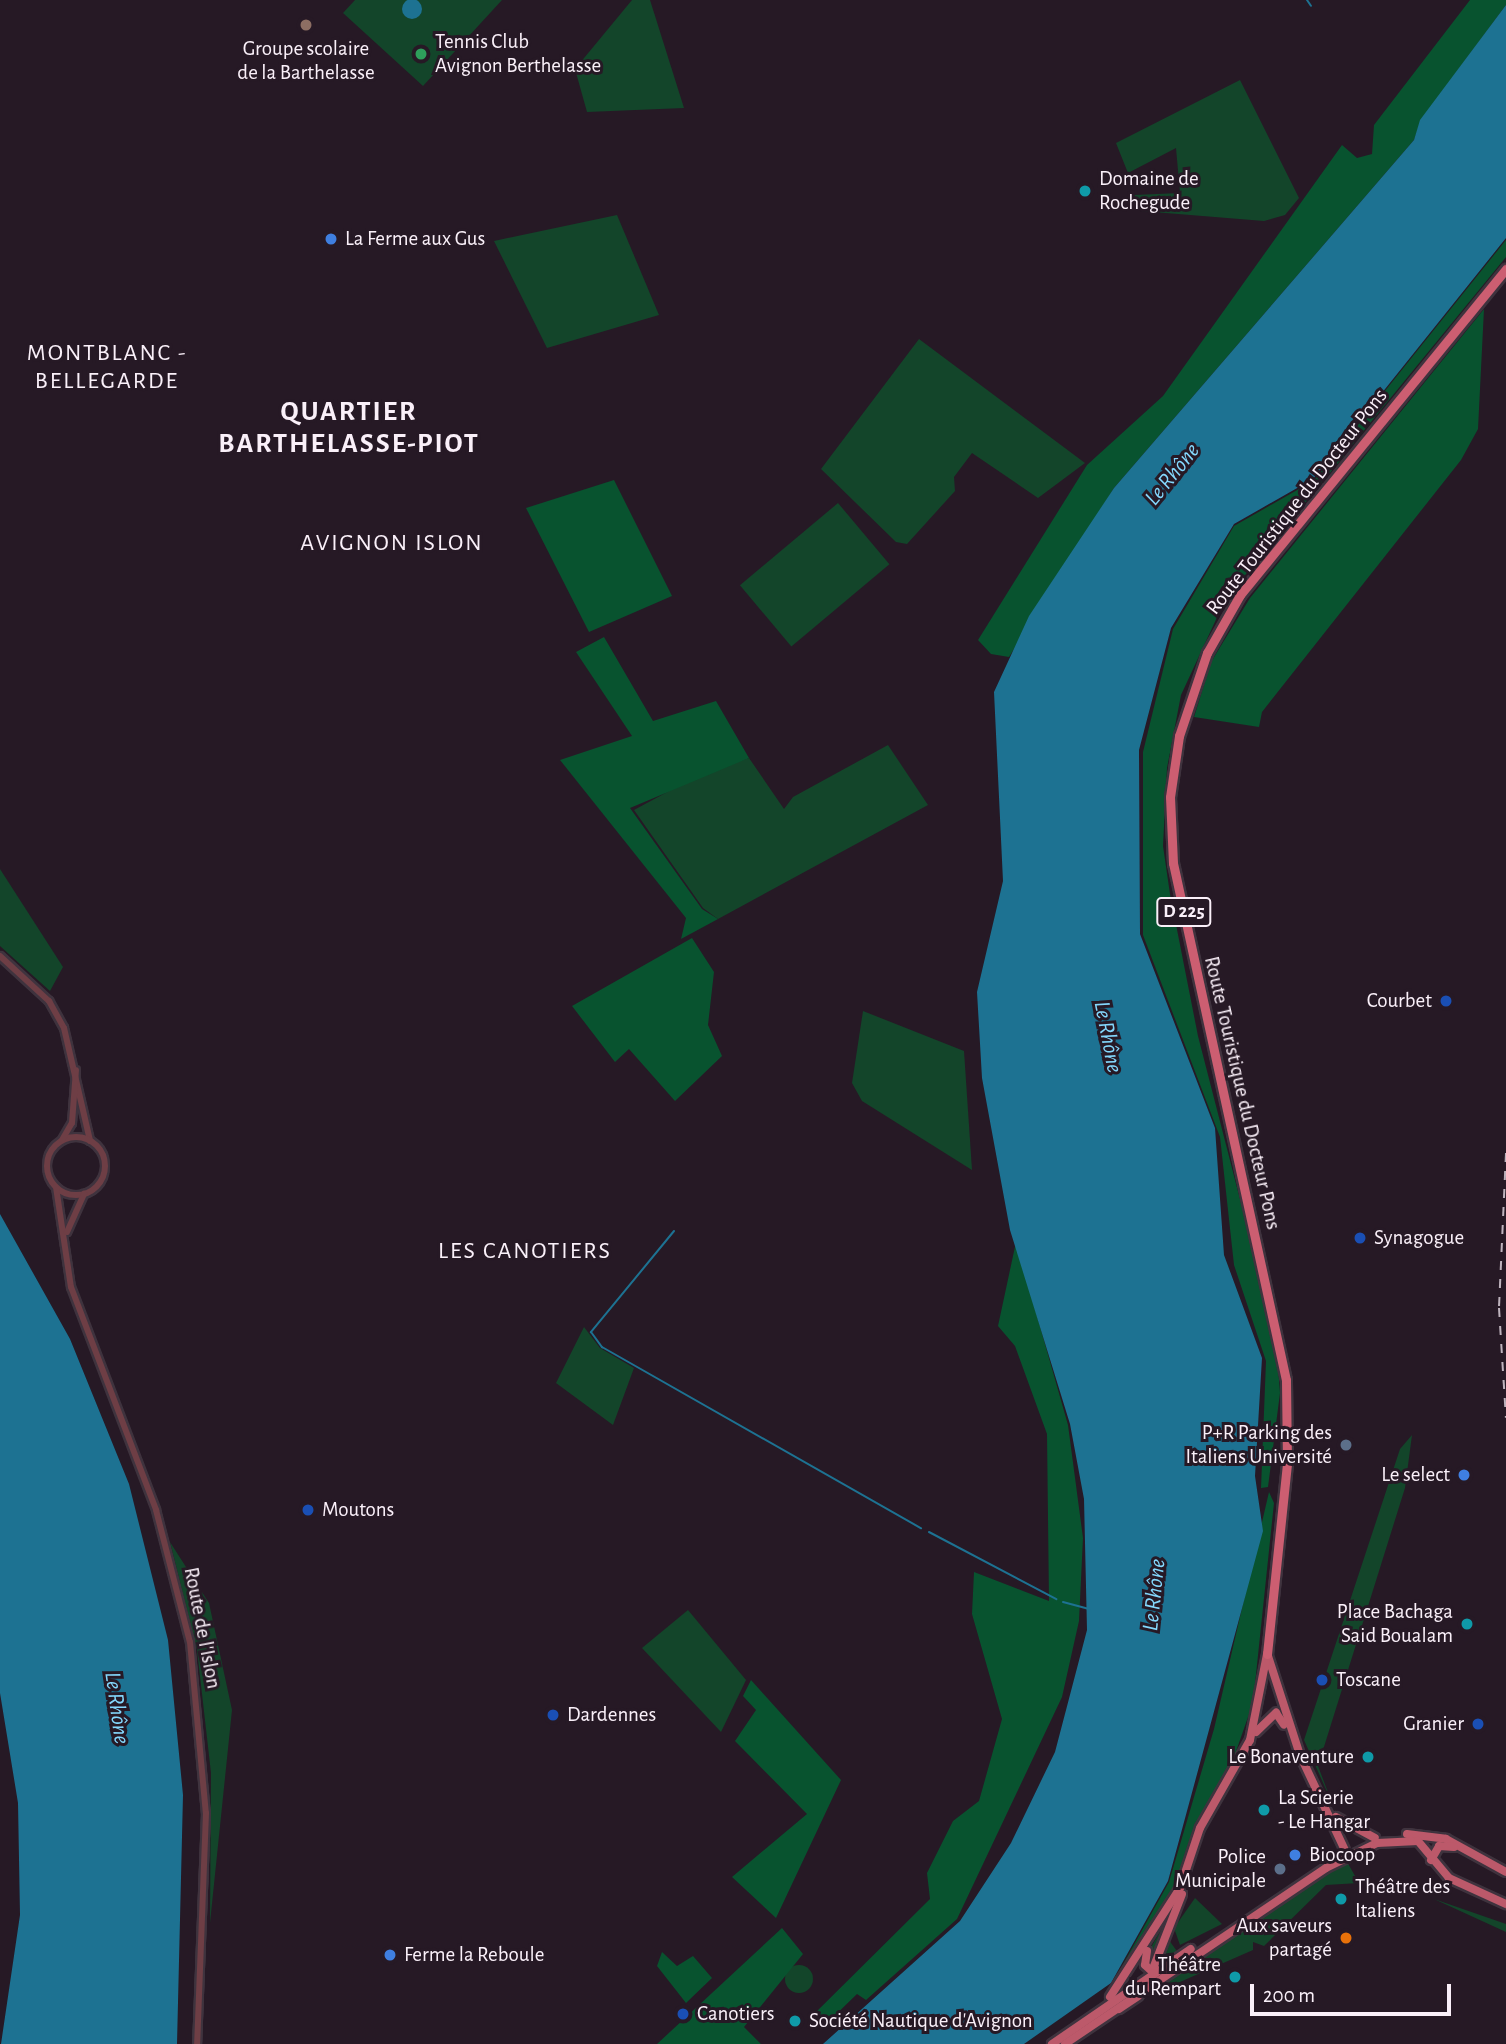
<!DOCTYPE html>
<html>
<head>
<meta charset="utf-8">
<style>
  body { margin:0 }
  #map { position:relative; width:1506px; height:2044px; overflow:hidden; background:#261925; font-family:"Alegreya Sans",sans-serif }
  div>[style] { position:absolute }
  .green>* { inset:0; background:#13452a; transform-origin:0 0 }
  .round { border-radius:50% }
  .forest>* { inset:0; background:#08532f }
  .water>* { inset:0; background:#1d7292 }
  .stream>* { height:2px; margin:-1px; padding:0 1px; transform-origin:1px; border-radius:1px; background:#1d7292 }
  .roads { filter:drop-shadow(2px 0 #3f333e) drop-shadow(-2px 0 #3f333e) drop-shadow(0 2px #3f333e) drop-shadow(0 -2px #3f333e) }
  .tertiary>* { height:6px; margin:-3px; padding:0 3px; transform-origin:3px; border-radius:3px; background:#6e3e45 }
  .tertiary>.ring { margin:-3px; padding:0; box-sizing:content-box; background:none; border:6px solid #6e3e45; border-radius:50% }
  .primary>* { height:8px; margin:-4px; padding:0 4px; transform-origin:4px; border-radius:4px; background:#bc596a }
  .trunk>* { height:9px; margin:-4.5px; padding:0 4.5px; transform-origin:4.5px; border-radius:4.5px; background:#cc5e71 }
  .rail>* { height:2px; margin-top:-1px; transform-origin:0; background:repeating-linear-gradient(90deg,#beb3bd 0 9px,transparent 0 18px) }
  .dots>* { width:19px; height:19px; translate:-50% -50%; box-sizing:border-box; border:4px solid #261925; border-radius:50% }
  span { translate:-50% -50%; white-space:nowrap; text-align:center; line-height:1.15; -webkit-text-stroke:6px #261925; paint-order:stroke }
  .shield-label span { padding:2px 5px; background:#261925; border:2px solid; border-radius:5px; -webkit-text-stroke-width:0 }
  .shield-label { font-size:19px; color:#faf0f9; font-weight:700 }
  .poi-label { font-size:21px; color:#faf0f9 }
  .left { translate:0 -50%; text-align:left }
  .right { translate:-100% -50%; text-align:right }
  .street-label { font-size:21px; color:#faf0f9 }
  .water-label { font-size:23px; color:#84d8fd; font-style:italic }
  .quarter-label { font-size:24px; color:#faf0f9; letter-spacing:2px }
  .district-label { font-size:28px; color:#faf0f9; font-weight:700; letter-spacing:2px }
  .scale { position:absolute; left:1250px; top:1984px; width:201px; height:32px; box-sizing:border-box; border:4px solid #faf0f9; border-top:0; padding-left:9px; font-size:21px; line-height:24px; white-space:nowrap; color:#faf0f9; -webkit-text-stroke:5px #261925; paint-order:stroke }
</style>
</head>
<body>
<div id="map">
  <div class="green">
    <i style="clip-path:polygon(355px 0,502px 0,423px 86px,343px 13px)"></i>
    <i style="clip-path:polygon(632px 0,650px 0,684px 108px,587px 112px,575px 69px)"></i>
    <i style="clip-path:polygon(1240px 80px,1299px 198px,1285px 215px,1264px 221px,1141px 211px,1134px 195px,1180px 193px,1176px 148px,1128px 173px,1116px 143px)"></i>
    <i style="clip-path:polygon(617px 215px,659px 315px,547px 348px,494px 241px)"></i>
    <i style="clip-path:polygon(919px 339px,1085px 463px,1038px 498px,972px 453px,954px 477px,955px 491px,907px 544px,896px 542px,821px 469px)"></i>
    <i style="left:838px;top:503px;width:80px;height:128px;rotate:50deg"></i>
    <i style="clip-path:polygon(888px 745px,928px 805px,718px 919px,703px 908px,634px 810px,697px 776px,749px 758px,784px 809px,793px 797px)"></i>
    <i style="clip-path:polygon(0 869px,63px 967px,50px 991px,0 946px)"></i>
    <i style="clip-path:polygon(863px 1011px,964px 1051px,972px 1170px,862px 1101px,852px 1083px)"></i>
    <i style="clip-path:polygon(584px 1327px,600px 1348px,634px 1368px,613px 1425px,556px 1383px)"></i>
    <i style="clip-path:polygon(1412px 1435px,1405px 1488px,1318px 1766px,1332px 1803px,1304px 1740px,1400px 1449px)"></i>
    <i style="clip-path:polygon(170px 1542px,209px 1603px,232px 1710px,210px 1923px,211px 1773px,197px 1650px)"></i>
    <i style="clip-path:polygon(688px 1610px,746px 1680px,721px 1732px,642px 1648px)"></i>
    <i style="clip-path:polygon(1346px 1860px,1359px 1883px,1326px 1885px,1264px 1946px,1253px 1942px,1253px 1950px,1164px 1989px,1161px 1980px)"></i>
    <i style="clip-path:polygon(1195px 1898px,1222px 1924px,1180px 1945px,1174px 1928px)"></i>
    <i style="clip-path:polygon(1434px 1899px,1506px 1924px,1506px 1932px)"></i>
    <i style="clip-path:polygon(1162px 1928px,1152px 1965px,1166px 1936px,1179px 1954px,1150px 1968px,1146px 1956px)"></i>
    <i class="round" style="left:785px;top:1965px;width:28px;height:28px"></i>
  </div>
  <div class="forest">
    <i style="clip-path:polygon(1470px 0,1506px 0,1506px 5px,1421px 120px,1414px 140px,1114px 488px,1009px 657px,991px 654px,978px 640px,1087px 465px,1163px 396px,1342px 145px,1357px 158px,1372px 154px,1374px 125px)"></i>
    <i style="clip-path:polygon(1506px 240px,1506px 257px,1348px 450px,1340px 447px)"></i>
    <i style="clip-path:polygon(1484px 309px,1478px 429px,1461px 460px,1262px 712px,1259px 727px,1194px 717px,1211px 662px,1250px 598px)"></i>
    <i style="clip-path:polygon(1338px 451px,1344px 456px,1226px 598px,1181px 695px,1167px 768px,1163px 846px,1170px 894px,1198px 1036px,1276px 1339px,1280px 1393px,1268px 1487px,1261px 1488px,1266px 1361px,1234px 1265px,1220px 1137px,1143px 935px,1143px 752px,1173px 629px,1234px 526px,1313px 481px)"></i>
    <i style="clip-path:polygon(614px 480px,672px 596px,589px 632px,526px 508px)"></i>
    <i style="clip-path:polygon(604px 637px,653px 721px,716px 701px,749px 758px,630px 808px,702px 909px,718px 919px,681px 939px,686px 918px,560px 760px,632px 736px,576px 652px)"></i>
    <i style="clip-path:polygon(692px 938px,714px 972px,708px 1025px,722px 1056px,675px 1101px,629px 1049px,615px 1062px,572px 1006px)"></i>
    <i style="clip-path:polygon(1016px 1242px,1068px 1425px,1083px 1538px,1079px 1621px,1062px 1697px,957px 1919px,866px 2000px,857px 1994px,821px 2029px,809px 2019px,930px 1899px,927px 1873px,953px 1821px,979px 1801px,1002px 1719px,972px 1614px,974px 1572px,1049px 1601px,1047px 1434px,1015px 1346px,998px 1326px)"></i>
    <i style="clip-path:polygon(1269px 1492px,1274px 1503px,1253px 1703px,1234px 1757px,1196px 1827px,1182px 1879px,1117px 1975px,1169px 1882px,1214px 1729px)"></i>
    <i style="clip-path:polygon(751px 1680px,841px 1780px,776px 1918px,732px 1877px,807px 1814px,735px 1741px,756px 1710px,743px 1696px)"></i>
    <i style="clip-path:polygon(782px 1928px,803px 1954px,744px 2027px,761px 2044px,657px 2044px)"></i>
    <i style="clip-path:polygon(662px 1952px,677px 1966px,693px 1956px,712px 1978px,686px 2003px,657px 1966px)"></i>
  </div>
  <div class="water">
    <i class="round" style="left:402px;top:-1px;width:20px;height:20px"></i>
    <i style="clip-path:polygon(1506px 5px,1506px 238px,1313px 479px,1234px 524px,1171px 628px,1139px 750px,1140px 934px,1215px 1128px,1224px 1255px,1262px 1358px,1255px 1476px,1263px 1531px,1168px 1881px,1111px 1983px,1024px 2044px,823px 2044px,960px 1921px,1011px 1843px,1055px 1752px,1087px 1630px,1084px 1499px,1070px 1424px,1010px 1230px,982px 1078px,977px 992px,1003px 881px,994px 692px,1029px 616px,1114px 488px,1414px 140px,1420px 120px)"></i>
    <i style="clip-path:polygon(0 1214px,70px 1339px,129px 1484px,168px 1640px,183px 1795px,177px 2044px,1px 2044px,20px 1915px,18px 1803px,0 1693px)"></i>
  </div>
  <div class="stream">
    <i style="left:1307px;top:0;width:7px;rotate:56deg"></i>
    <i style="left:674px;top:1231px;width:131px;rotate:129.4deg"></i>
    <i style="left:591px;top:1332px;width:19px;rotate:54deg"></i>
    <i style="left:602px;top:1347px;width:367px;rotate:29.6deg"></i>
    <i style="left:929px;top:1532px;width:144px;rotate:27.8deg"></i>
    <i style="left:1063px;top:1602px;width:27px;rotate:15deg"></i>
  </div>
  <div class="roads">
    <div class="tertiary">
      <i style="left:0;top:956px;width:67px;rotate:42.6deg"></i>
      <i style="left:49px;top:1001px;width:31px;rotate:61deg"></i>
      <i style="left:64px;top:1028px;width:116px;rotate:77deg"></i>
      <i class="ring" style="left:47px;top:1137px;width:52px;height:52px"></i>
      <i style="left:62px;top:1140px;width:20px;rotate:-60deg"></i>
      <i style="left:72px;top:1123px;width:53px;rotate:-85.7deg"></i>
      <i style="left:56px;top:1187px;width:101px;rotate:81.5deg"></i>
      <i style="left:71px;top:1287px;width:239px;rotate:69.1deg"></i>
      <i style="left:156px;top:1510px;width:136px;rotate:75.6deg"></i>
      <i style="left:190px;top:1642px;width:172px;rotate:84.7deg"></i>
      <i style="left:206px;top:1813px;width:231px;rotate:92.2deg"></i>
      <i style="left:67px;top:1232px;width:42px;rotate:-65.9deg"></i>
    </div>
    <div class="primary">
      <i style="left:1268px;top:1656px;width:104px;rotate:72.1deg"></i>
      <i style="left:1300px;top:1755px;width:105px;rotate:64.7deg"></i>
      <i style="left:1256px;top:1732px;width:28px;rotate:-44deg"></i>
      <i style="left:1276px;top:1713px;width:14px;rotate:56deg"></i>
      <i style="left:1336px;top:1817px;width:44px;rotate:28.3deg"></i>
      <i style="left:1407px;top:1834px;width:39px;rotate:7deg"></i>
      <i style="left:1446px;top:1839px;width:68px;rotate:28.8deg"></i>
      <i style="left:1431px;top:1860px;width:16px;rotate:-60deg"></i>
      <i style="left:1439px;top:1846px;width:15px;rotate:4deg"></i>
      <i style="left:1147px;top:1951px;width:14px;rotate:98deg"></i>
      <i style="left:1145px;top:1965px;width:13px;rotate:42deg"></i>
      <i style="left:1154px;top:1966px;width:77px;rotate:-68.7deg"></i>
      <i style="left:1110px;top:1997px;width:130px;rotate:-57.3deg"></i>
      <i style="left:1180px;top:1888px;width:63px;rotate:-71.6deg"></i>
      <i style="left:1200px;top:1828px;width:101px;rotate:-60.4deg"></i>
      <i style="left:1250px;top:1740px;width:88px;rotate:-78.8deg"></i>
      <i style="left:1119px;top:2009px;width:23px;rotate:-34deg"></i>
      <i style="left:1052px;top:2044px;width:168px;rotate:-34.4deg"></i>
      <i style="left:1065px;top:2044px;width:315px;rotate:-34deg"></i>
      <i style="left:1326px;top:1868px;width:57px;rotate:-26.1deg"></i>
      <i style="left:1377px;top:1843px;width:41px;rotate:-2.8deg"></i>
      <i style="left:1418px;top:1841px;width:48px;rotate:50deg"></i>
      <i style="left:1449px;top:1878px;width:63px;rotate:24.5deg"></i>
    </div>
    <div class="trunk">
      <i style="left:1267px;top:1654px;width:192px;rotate:-84deg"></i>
      <i style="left:1287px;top:1463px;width:83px;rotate:-90.7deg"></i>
      <i style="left:1286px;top:1380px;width:529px;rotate:-102.33deg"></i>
      <i style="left:1173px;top:863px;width:66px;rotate:-92.6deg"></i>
      <i style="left:1170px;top:797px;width:62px;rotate:-81.6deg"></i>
      <i style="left:1179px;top:736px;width:88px;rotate:-71.4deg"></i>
      <i style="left:1207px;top:653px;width:67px;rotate:-60.4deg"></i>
      <i style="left:1240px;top:595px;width:421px;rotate:-50.8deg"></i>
    </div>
  </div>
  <div class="rail">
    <i style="left:1506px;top:1153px;width:155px;rotate:92.6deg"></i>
    <i style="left:1499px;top:1308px;width:110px;rotate:86.4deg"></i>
  </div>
  <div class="dots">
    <i style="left:306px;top:25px;background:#8d6e63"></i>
    <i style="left:421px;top:54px;background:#2e9e5b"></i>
    <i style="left:1085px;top:191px;background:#0f9aa8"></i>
    <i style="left:331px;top:239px;background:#3f7fe0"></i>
    <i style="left:1446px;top:1001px;background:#1a4fb4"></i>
    <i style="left:1360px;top:1238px;background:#1a4fb4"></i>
    <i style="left:1346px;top:1445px;background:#5c6f8a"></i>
    <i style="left:1464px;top:1475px;background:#3f7fe0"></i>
    <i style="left:308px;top:1510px;background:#1a4fb4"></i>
    <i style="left:1467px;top:1624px;background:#0f9aa8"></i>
    <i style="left:1322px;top:1680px;background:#1a4fb4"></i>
    <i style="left:553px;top:1715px;background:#1a4fb4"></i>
    <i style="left:1478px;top:1724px;background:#1a4fb4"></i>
    <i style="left:1368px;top:1757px;background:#0f9aa8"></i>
    <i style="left:1264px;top:1810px;background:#0f9aa8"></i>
    <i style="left:1295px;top:1855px;background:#3f7fe0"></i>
    <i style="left:1280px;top:1869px;background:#5c6f8a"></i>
    <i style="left:1341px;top:1899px;background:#0f9aa8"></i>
    <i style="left:1346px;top:1938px;background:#e8710a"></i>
    <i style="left:390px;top:1955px;background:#3f7fe0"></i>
    <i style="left:1235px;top:1977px;background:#0f9aa8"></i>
    <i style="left:683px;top:2014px;background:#1a4fb4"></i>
    <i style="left:795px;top:2021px;background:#0f9aa8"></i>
  </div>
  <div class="shield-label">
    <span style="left:1184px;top:912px">D 225</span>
  </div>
  <div class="poi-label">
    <span class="left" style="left:435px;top:54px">Tennis Club<br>Avignon Berthelasse</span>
    <span style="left:306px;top:61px">Groupe scolaire<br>de la Barthelasse</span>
    <span class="left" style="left:1099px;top:191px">Domaine de<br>Rochegude</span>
    <span class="left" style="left:345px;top:239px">La Ferme aux Gus</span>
    <span class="right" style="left:1432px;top:1001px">Courbet</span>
    <span class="left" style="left:1374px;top:1238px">Synagogue</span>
    <span class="right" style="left:1332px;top:1445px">P+R Parking des<br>Italiens Université</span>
    <span class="right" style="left:1450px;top:1475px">Le select</span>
    <span class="left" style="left:322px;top:1510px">Moutons</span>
    <span class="right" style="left:1453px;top:1624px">Place Bachaga<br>Said Boualam</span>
    <span class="left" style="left:1336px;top:1680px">Toscane</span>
    <span class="left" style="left:567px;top:1715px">Dardennes</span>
    <span class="right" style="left:1464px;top:1724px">Granier</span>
    <span class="right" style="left:1354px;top:1757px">Le Bonaventure</span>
    <span class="left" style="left:1278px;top:1810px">La Scierie<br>- Le Hangar</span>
    <span class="left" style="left:1309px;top:1855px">Biocoop</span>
    <span class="right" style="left:1266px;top:1869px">Police<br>Municipale</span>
    <span class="left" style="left:1355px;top:1899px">Théâtre des<br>Italiens</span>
    <span class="right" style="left:1332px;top:1938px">Aux saveurs<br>partagé</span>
    <span class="left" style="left:404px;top:1955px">Ferme la Reboule</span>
    <span class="right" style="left:1221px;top:1977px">Théâtre<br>du Rempart</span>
    <span class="left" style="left:697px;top:2014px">Canotiers</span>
    <span class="left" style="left:809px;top:2021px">Société Nautique d'Avignon</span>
  </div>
  <div class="street-label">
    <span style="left:1297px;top:502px;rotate:-52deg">Route Touristique du Docteur Pons</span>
    <span style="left:1242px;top:1093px;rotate:77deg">Route Touristique du Docteur Pons</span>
    <span style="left:202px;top:1628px;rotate:79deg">Route de l'Islon</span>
  </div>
  <div class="water-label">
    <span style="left:1173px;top:475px;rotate:-51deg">Le Rhône</span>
    <span style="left:1107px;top:1037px;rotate:79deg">Le Rhône</span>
    <span style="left:1155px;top:1595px;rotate:-84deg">Le Rhône</span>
    <span style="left:116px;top:1708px;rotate:82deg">Le Rhône</span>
  </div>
  <div class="quarter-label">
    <span style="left:107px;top:368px">MONTBLANC -<br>BELLEGARDE</span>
    <span style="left:392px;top:544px">AVIGNON ISLON</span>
    <span style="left:525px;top:1252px">LES CANOTIERS</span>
  </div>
  <div class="district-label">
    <span style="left:349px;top:428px">QUARTIER<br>BARTHELASSE-PIOT</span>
  </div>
  <div class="scale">200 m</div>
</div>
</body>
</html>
